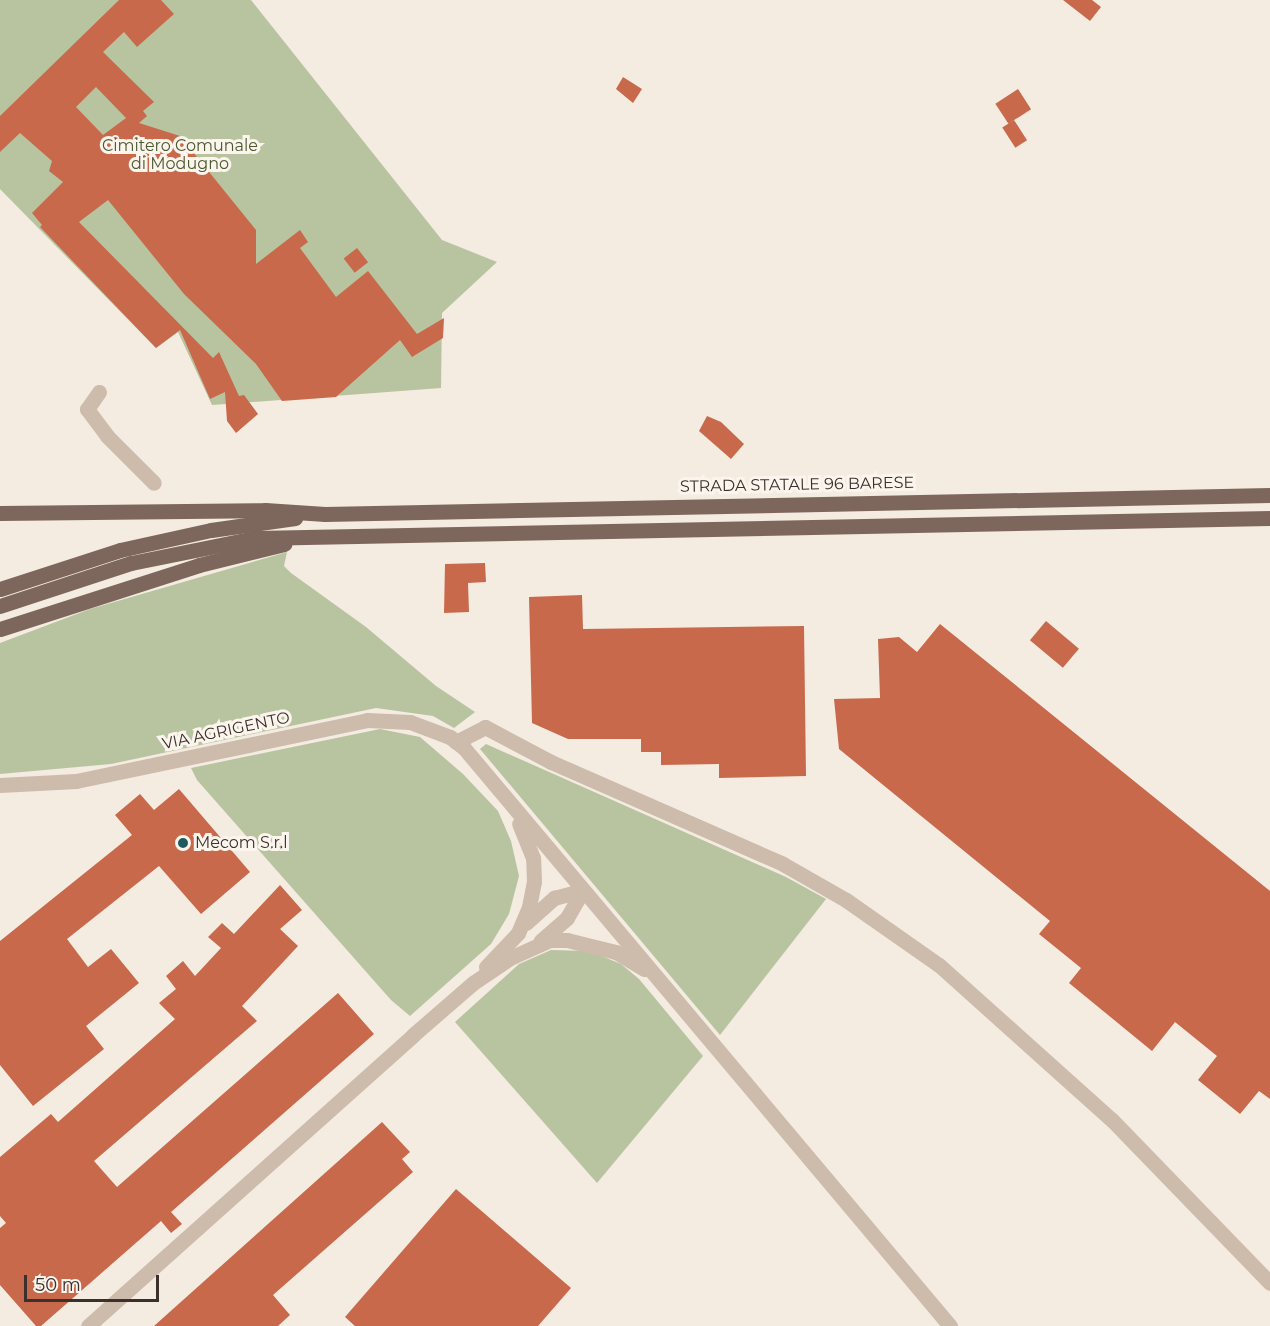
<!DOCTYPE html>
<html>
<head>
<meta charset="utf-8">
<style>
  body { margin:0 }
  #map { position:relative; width:1270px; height:1326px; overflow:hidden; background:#f4ebe1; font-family:Montserrat,sans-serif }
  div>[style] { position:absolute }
  .green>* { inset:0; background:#b8c4a0 }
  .building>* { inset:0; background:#c8694b; transform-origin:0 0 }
  .minor>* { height:15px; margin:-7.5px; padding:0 7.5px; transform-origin:7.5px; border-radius:7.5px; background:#cdbbac }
  .major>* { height:15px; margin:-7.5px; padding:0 7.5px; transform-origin:7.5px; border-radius:7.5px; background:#7d675c }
  .dots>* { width:16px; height:16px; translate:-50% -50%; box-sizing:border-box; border:3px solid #fbf5ee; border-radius:50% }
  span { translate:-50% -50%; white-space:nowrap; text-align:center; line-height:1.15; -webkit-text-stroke:6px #fbf5ee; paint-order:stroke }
  .park-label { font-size:16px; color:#4a5a2e }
  .street-label { font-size:16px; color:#3b302b }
  .poi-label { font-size:16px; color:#3b302b }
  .left { translate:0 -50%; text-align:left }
  .scale { position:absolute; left:24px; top:1275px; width:135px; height:27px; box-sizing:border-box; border:3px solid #3b302b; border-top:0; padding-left:8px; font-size:18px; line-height:21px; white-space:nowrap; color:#3b302b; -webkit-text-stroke:4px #fbf5ee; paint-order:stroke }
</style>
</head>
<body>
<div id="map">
  <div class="green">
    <i style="clip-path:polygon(0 0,251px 0,442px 240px,497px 262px,442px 313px,441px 388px,212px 405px,178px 332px,156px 348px,0 189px)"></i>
    <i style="clip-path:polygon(287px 552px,284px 566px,291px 573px,366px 627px,436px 686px,475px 712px,454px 728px,433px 716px,376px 708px,111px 764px,0 774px,0 643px,90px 609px)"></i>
    <i style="clip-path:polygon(380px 729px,420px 737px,463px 774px,498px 811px,511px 841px,519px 876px,509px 914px,491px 944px,410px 1016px,391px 1000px,197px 780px,191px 768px)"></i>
    <i style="clip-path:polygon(486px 744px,786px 877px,826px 899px,720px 1035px,480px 749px)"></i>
    <i style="clip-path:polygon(551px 950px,589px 951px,621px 964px,639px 979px,703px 1056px,597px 1183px,455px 1022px,519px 964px)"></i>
  </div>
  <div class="building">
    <i style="clip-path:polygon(evenodd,119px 0,161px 0,174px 14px,137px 47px,124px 32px,103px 52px,154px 102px,143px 111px,147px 116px,139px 123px,180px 136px,256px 230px,256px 264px,300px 230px,308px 242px,300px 248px,336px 297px,368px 271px,417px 334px,444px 318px,443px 338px,412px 357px,400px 340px,336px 397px,282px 401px,256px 364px,184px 294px,108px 200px,79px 222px,213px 358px,219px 352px,239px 396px,244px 395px,258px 414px,236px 433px,227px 421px,225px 392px,210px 399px,180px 330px,156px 348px,40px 227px,42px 225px,32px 213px,63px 182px,49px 171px,52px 161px,20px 133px,0 152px,0 116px,119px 0,96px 87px,126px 118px,103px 135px,76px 107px,96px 87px)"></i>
    <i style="clip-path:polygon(1063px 0,1092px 0,1101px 7px,1090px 21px)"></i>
    <i style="clip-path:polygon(623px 77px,642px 89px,633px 103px,616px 89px)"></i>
    <i style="left:1018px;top:89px;width:24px;height:27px;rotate:57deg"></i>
    <i style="left:1014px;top:120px;width:24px;height:14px;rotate:57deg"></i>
    <i style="left:357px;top:248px;width:18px;height:17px;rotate:52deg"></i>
    <i style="clip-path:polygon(707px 416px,721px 422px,744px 444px,731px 459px,699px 431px)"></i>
    <i style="clip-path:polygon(485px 563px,486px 582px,468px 583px,469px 612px,444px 613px,445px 564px)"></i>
    <i style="clip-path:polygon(582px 595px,583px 629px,804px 626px,806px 776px,719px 778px,719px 764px,661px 765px,661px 752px,641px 752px,641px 739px,568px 739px,532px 723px,529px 597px)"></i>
    <i style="left:1046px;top:621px;width:43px;height:25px;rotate:40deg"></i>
    <i style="clip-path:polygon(940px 624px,1270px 891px,1270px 1099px,1259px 1091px,1240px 1114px,1198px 1080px,1217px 1056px,1175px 1022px,1152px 1051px,1069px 983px,1081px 968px,1039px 934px,1050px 921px,839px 749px,834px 699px,880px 698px,878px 639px,899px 637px,917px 652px)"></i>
    <i style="clip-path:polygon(179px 789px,250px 872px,201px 914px,159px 866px,67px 939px,88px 967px,111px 949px,139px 983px,86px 1026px,104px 1049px,33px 1106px,0 1065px,0 941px,132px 835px,115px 815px,140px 794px,154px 810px)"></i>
    <i style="clip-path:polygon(280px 885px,302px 910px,280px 929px,298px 946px,242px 1006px,257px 1021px,94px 1161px,117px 1187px,338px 993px,374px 1034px,171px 1212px,182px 1224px,171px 1233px,161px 1221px,41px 1326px,36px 1326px,0 1285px,0 1228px,6px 1223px,0 1216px,0 1157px,51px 1114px,58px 1122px,175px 1019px,159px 1003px,176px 989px,166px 976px,183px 961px,195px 976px,221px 948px,208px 937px,222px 923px,234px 934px)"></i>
    <i style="clip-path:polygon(382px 1122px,410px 1152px,402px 1159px,413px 1172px,273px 1295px,290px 1315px,278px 1326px,154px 1326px)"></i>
    <i style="clip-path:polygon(456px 1189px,571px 1288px,538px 1326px,355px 1326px,345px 1317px)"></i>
  </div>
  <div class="minor">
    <i style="left:99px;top:392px;width:21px;rotate:125deg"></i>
    <i style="left:87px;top:409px;width:34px;rotate:53deg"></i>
    <i style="left:107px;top:436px;width:66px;rotate:45deg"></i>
    <i style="left:456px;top:742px;width:33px;rotate:-27deg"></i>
    <i style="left:485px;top:727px;width:75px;rotate:27.9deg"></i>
    <i style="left:551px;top:762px;width:253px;rotate:23.7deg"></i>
    <i style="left:783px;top:864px;width:73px;rotate:29.7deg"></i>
    <i style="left:846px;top:900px;width:113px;rotate:35deg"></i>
    <i style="left:939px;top:965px;width:232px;rotate:41.9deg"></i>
    <i style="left:1112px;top:1120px;width:227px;rotate:45.9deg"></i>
    <i style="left:0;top:785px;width:76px;rotate:-3deg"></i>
    <i style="left:76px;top:781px;width:297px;rotate:-11.8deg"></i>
    <i style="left:367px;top:720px;width:43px;rotate:2.7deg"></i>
    <i style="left:410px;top:722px;width:43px;rotate:20.6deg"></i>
    <i style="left:450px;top:737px;width:18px;rotate:38deg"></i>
    <i style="left:464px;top:748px;width:755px;rotate:49.94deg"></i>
    <i style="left:526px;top:923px;width:38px;rotate:-42deg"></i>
    <i style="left:554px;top:898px;width:30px;rotate:-15deg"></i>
    <i style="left:583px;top:890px;width:32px;rotate:120deg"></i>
    <i style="left:567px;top:918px;width:35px;rotate:139deg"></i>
    <i style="left:486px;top:967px;width:47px;rotate:-46.7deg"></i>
    <i style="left:518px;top:933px;width:28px;rotate:-67deg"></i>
    <i style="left:529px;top:907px;width:25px;rotate:-79deg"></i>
    <i style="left:534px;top:882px;width:24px;rotate:-92deg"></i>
    <i style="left:533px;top:858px;width:37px;rotate:-112deg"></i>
    <i style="left:88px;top:1326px;width:436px;rotate:-41.8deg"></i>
    <i style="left:413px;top:1035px;width:79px;rotate:-40.9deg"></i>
    <i style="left:473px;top:983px;width:45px;rotate:-34deg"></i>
    <i style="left:510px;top:958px;width:44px;rotate:-24.2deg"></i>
    <i style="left:550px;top:940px;width:17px"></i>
    <i style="left:567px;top:940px;width:50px;rotate:13.8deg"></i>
    <i style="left:616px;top:952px;width:33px;rotate:31deg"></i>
  </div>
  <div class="major">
    <i style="left:0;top:513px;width:265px;rotate:-0.6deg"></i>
    <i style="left:265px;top:510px;width:60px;rotate:3.8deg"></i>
    <i style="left:325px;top:514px;width:945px;rotate:-1.15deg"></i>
    <i style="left:0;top:589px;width:126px;rotate:-18deg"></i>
    <i style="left:120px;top:550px;width:93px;rotate:-12.4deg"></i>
    <i style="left:211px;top:530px;width:85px;rotate:-8.1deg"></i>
    <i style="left:0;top:606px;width:138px;rotate:-18.2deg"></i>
    <i style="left:131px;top:563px;width:126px;rotate:-11.4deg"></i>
    <i style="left:255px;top:538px;width:1015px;rotate:-1.13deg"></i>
    <i style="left:0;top:629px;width:209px;rotate:-17.8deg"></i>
    <i style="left:199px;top:565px;width:88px;rotate:-13.9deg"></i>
  </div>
  <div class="dots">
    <i style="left:183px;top:843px;background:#1f5a5e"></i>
  </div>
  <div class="park-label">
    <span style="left:180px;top:155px">Cimitero Comunale<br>di Modugno</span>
  </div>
  <div class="street-label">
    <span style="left:797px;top:485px;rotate:-1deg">STRADA STATALE 96 BARESE</span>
    <span style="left:226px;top:731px;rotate:-12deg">VIA AGRIGENTO</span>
  </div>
  <div class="poi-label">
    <span class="left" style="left:195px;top:843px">Mecom S.r.l</span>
  </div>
  <div class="scale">50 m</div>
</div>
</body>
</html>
